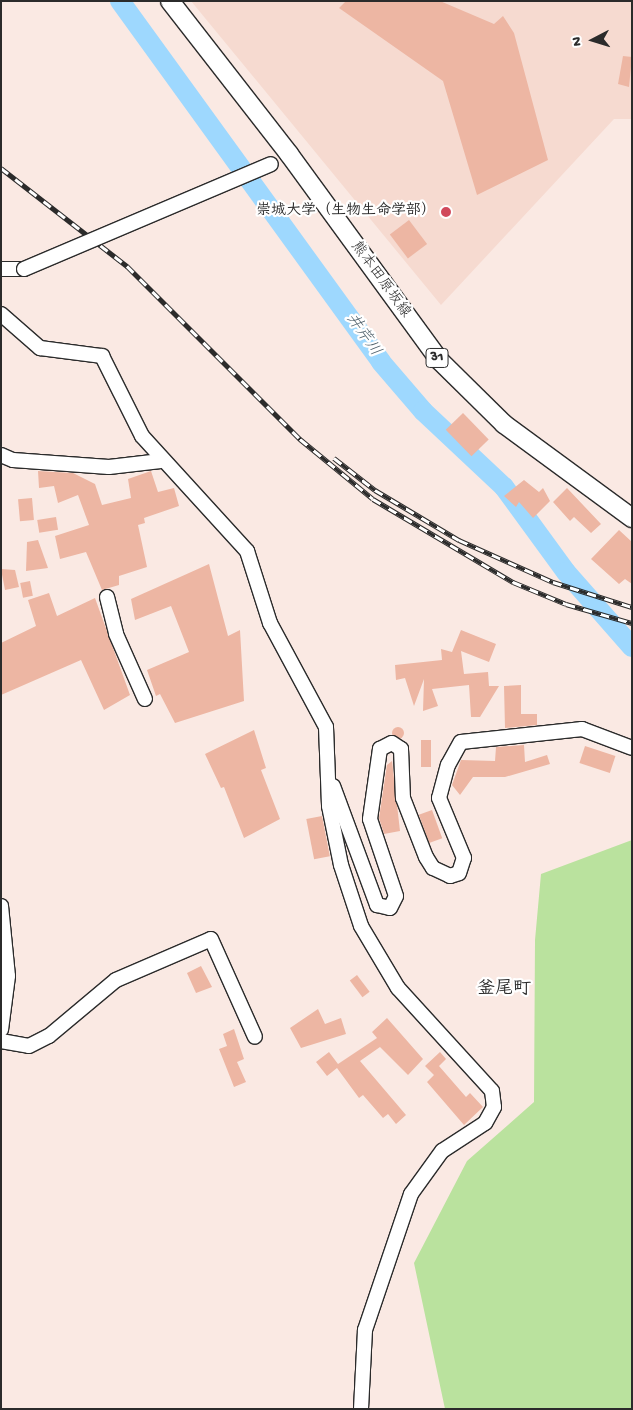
<!DOCTYPE html>
<html>
<head>
<meta charset="utf-8">
<style>
  body { margin:0 }
  #map { position:relative; width:633px; height:1410px; overflow:hidden; background:#fae9e3; font-family:"Gochi Hand","Klee One",sans-serif }
  div>[style] { position:absolute }
  .built>* { inset:0; background:#f6dad0 }
  .green>* { inset:0; background:#bae29e }
  .river>* { height:20px; margin:-10px; padding:0 10px; transform-origin:10px; border-radius:10px; background:#9ed8fe }
  .building>* { inset:0; background:#edb6a3; transform-origin:0 0 }
  .round { border-radius:50% }
  .roads { filter:drop-shadow(1px 0 #2b2b2b) drop-shadow(-1px 0 #2b2b2b) drop-shadow(0 1px #2b2b2b) drop-shadow(0 -1px #2b2b2b) }
  .minor>* { height:14px; margin:-7px; padding:0 7px; transform-origin:7px; border-radius:7px; background:#fff }
  .major>* { height:18px; margin:-9px; padding:0 9px; transform-origin:9px; border-radius:9px; background:#fff }
  .rail>* { height:5px; margin-top:-2.5px; transform-origin:0; background:repeating-linear-gradient(90deg,#fff 0 9px,#2b2b2b 0 18px); box-sizing:border-box; border-block:1px solid #2b2b2b }
  .bridges { filter:drop-shadow(1px 0 #2b2b2b) drop-shadow(-1px 0 #2b2b2b) drop-shadow(0 1px #2b2b2b) drop-shadow(0 -1px #2b2b2b) }
  .minor-bridge>* { height:14px; margin:-7px; padding:0 7px; transform-origin:7px; border-radius:7px; background:#fff }
  .dots>* { width:14px; height:14px; translate:-50% -50%; box-sizing:border-box; border:2px solid #fff; border-radius:50% }
  span { translate:-50% -50%; white-space:nowrap; text-align:center; line-height:1.15; -webkit-text-stroke:4.5px #fff; paint-order:stroke }
  .shield-label span { padding:1px 4px; background:#fff; border:1px solid; border-radius:4px; -webkit-text-stroke-width:0 }
  .shield-label { font-size:14px; color:#2b2b2b; font-weight:700 }
  .poi-label { font-size:15px; color:#2b2b2b; font-weight:700 }
  .right { translate:-100% -50%; text-align:right }
  .street-label { font-size:15px; color:#2b2b2b }
  .water-label { font-size:16px; color:#4e5f6a; font-style:italic }
  .quarter-label { font-size:18px; color:#2b2b2b; font-weight:700 }
  .frame { position:absolute; inset:0; border:2px solid #2b2b2b; pointer-events:none }
  .north { position:absolute; left:568px; top:15px; width:50px; height:50px; -webkit-text-stroke:4px #fff; paint-order:stroke; rotate:265deg; font-size:14px; font-weight:700; line-height:20px; text-align:center; color:#2b2b2b }
  .north::after { content:''; display:block; margin:auto; width:18px; height:22px; background:#2b2b2b; clip-path:polygon(50% 0,100% 100%,50% 72%,0 100%) }
</style>
</head>
<body>
<div id="map">
  <div class="built">
    <i style="clip-path:polygon(191px 1px,632px 1px,632px 119px,614px 119px,441px 305px)"></i>
  </div>
  <div class="green">
    <i style="clip-path:polygon(632px 840px,632px 1409px,445px 1409px,414px 1263px,467px 1161px,534px 1102px,535px 940px,541px 874px)"></i>
  </div>
  <div class="river">
    <i style="left:120px;top:1px;width:445px;rotate:54.1deg"></i>
    <i style="left:381px;top:362px;width:65px;rotate:49.4deg"></i>
    <i style="left:423px;top:411px;width:111px;rotate:43.2deg"></i>
    <i style="left:504px;top:487px;width:105px;rotate:53.9deg"></i>
    <i style="left:566px;top:572px;width:100px;rotate:48.7deg"></i>
  </div>
  <div class="building">
    <i style="clip-path:polygon(346px 1px,440px 1px,494px 24px,503px 16px,514px 33px,548px 160px,477px 195px,443px 81px,339px 8px)"></i>
    <i style="clip-path:polygon(623px 56px,632px 57px,629px 87px,618px 84px)"></i>
    <i style="left:409px;top:220px;width:30px;height:24px;rotate:53deg"></i>
    <i style="left:463px;top:413px;width:37px;height:24px;rotate:46deg"></i>
    <i style="clip-path:polygon(38px 471px,73px 473px,95px 484px,102px 505px,131px 498px,128px 479px,151px 471px,158px 492px,174px 488px,179px 506px,144px 518px,145px 523px,138px 525px,147px 567px,119px 576px,119px 585px,102px 590px,86px 552px,60px 559px,55px 536px,89px 525px,78px 495px,58px 503px,54px 486px,39px 488px)"></i>
    <i style="clip-path:polygon(524px 480px,539px 492px,543px 488px,550px 501px,533px 518px,519px 502px,516px 507px,504px 496px)"></i>
    <i style="clip-path:polygon(567px 488px,601px 524px,591px 533px,574px 517px,570px 521px,553px 502px)"></i>
    <i style="left:32px;top:498px;width:22px;height:14px;rotate:85deg"></i>
    <i style="left:56px;top:517px;width:13px;height:19px;rotate:81deg"></i>
    <i style="clip-path:polygon(619px 530px,632px 542px,632px 584px,625px 579px,619px 584px,591px 559px)"></i>
    <i style="clip-path:polygon(38px 540px,48px 568px,26px 571px,27px 542px)"></i>
    <i style="clip-path:polygon(209px 564px,228px 636px,240px 630px,244px 701px,175px 723px,160px 694px,156px 696px,147px 670px,189px 652px,171px 606px,135px 620px,131px 599px)"></i>
    <i style="clip-path:polygon(1px 569px,15px 570px,19px 587px,5px 590px)"></i>
    <i style="left:30px;top:581px;width:15px;height:10px;rotate:79deg"></i>
    <i style="clip-path:polygon(49px 593px,57px 616px,95px 598px,130px 695px,104px 710px,81px 660px,1px 695px,1px 643px,36px 626px,28px 600px)"></i>
    <i style="clip-path:polygon(461px 630px,496px 644px,489px 662px,461px 651px,464px 674px,488px 672px,489px 686px,499px 686px,480px 717px,471px 717px,469px 685px,432px 689px,438px 706px,423px 711px,424px 679px,414px 706px,405px 678px,396px 680px,395px 665px,442px 660px,441px 649px,452px 652px)"></i>
    <i style="clip-path:polygon(521px 685px,521px 714px,537px 714px,537px 725px,505px 728px,504px 686px)"></i>
    <i class="round" style="left:392px;top:727px;width:12px;height:12px"></i>
    <i style="clip-path:polygon(254px 730px,266px 768px,261px 770px,280px 819px,244px 838px,224px 787px,221px 788px,205px 754px)"></i>
    <i style="left:421px;top:740px;width:10px;height:27px"></i>
    <i style="clip-path:polygon(524px 745px,525px 762px,547px 755px,550px 764px,505px 777px,473px 777px,460px 795px,452px 785px,461px 760px,495px 761px,496px 747px)"></i>
    <i style="left:585px;top:746px;width:32px;height:18px;rotate:18deg"></i>
    <i style="clip-path:polygon(392px 761px,400px 831px,384px 834px,379px 818px,387px 765px)"></i>
    <i style="left:432px;top:810px;width:30px;height:14px;rotate:70deg"></i>
    <i style="left:322px;top:816px;width:41px;height:16px;rotate:79deg"></i>
    <i style="clip-path:polygon(201px 966px,212px 987px,196px 993px,187px 973px)"></i>
    <i style="left:357px;top:975px;width:21px;height:9px;rotate:53deg"></i>
    <i style="clip-path:polygon(318px 1009px,325px 1024px,341px 1018px,346px 1034px,301px 1048px,290px 1028px)"></i>
    <i style="clip-path:polygon(387px 1018px,423px 1059px,408px 1075px,380px 1047px,360px 1061px,406px 1115px,396px 1124px,388px 1114px,383px 1118px,363px 1095px,359px 1098px,337px 1068px,327px 1076px,316px 1062px,329px 1052px,338px 1064px,377px 1038px,372px 1032px)"></i>
    <i style="clip-path:polygon(234px 1029px,244px 1059px,237px 1062px,246px 1082px,234px 1087px,219px 1049px,227px 1046px,223px 1034px)"></i>
    <i style="clip-path:polygon(440px 1052px,446px 1059px,439px 1066px,466px 1097px,470px 1093px,483px 1107px,464px 1125px,427px 1082px,434px 1075px,425px 1066px)"></i>
  </div>
  <div class="roads">
    <div class="minor">
      <i style="left:1px;top:269px;width:23px"></i>
      <i style="left:1px;top:314px;width:52px;rotate:41.1deg"></i>
      <i style="left:40px;top:348px;width:63px;rotate:7.4deg"></i>
      <i style="left:102px;top:356px;width:89px;rotate:63.4deg"></i>
      <i style="left:142px;top:436px;width:156px;rotate:47.6deg"></i>
      <i style="left:247px;top:551px;width:76px;rotate:72.3deg"></i>
      <i style="left:270px;top:623px;width:118px;rotate:61.7deg"></i>
      <i style="left:326px;top:727px;width:79px;rotate:87.8deg"></i>
      <i style="left:329px;top:806px;width:60px;rotate:78.5deg"></i>
      <i style="left:341px;top:865px;width:64px;rotate:71.8deg"></i>
      <i style="left:361px;top:926px;width:72px;rotate:59.2deg"></i>
      <i style="left:398px;top:988px;width:139px;rotate:47.6deg"></i>
      <i style="left:492px;top:1091px;width:16px;rotate:83deg"></i>
      <i style="left:494px;top:1107px;width:18px;rotate:119deg"></i>
      <i style="left:485px;top:1123px;width:51px;rotate:146.9deg"></i>
      <i style="left:442px;top:1151px;width:53px;rotate:125.8deg"></i>
      <i style="left:411px;top:1194px;width:144px;rotate:108.7deg"></i>
      <i style="left:365px;top:1330px;width:79px;rotate:92.9deg"></i>
      <i style="left:1px;top:455px;width:13px;rotate:23deg"></i>
      <i style="left:13px;top:460px;width:96px;rotate:4.2deg"></i>
      <i style="left:109px;top:467px;width:52px;rotate:-6.6deg"></i>
      <i style="left:107px;top:597px;width:38px;rotate:76deg"></i>
      <i style="left:116px;top:634px;width:71px;rotate:66deg"></i>
      <i style="left:333px;top:786px;width:127px;rotate:69.7deg"></i>
      <i style="left:377px;top:905px;width:13px;rotate:13deg"></i>
      <i style="left:390px;top:908px;width:13px;rotate:-63deg"></i>
      <i style="left:396px;top:896px;width:81px;rotate:-108.7deg"></i>
      <i style="left:370px;top:819px;width:71px;rotate:-81.9deg"></i>
      <i style="left:380px;top:749px;width:13px;rotate:-27deg"></i>
      <i style="left:392px;top:743px;width:11px;rotate:34deg"></i>
      <i style="left:401px;top:749px;width:49px;rotate:87.7deg"></i>
      <i style="left:403px;top:798px;width:63px;rotate:68.7deg"></i>
      <i style="left:426px;top:857px;width:13px;rotate:58deg"></i>
      <i style="left:433px;top:868px;width:19px;rotate:25deg"></i>
      <i style="left:450px;top:876px;width:9px;rotate:-18deg"></i>
      <i style="left:459px;top:873px;width:16px;rotate:-72deg"></i>
      <i style="left:464px;top:858px;width:65px;rotate:-112.6deg"></i>
      <i style="left:439px;top:798px;width:34px;rotate:-75deg"></i>
      <i style="left:448px;top:765px;width:26px;rotate:-61deg"></i>
      <i style="left:461px;top:742px;width:122px;rotate:-6.1deg"></i>
      <i style="left:582px;top:729px;width:53px;rotate:20.8deg"></i>
      <i style="left:1px;top:906px;width:70px;rotate:84.3deg"></i>
      <i style="left:8px;top:976px;width:54px;rotate:97.4deg"></i>
      <i style="left:1px;top:1041px;width:28px;rotate:10deg"></i>
      <i style="left:29px;top:1046px;width:22px;rotate:-27deg"></i>
      <i style="left:49px;top:1036px;width:87px;rotate:-39.9deg"></i>
      <i style="left:116px;top:980px;width:103px;rotate:-23.3deg"></i>
      <i style="left:211px;top:939px;width:107px;rotate:65.8deg"></i>
    </div>
    <div class="major">
      <i style="left:170px;top:1px;width:194px;rotate:52.1deg"></i>
      <i style="left:289px;top:154px;width:255px;rotate:53.9deg"></i>
      <i style="left:439px;top:360px;width:91px;rotate:44.6deg"></i>
      <i style="left:504px;top:424px;width:159px;rotate:36.3deg"></i>
    </div>
  </div>
  <div class="rail">
    <i style="left:1px;top:168px;width:160px;rotate:37.9deg"></i>
    <i style="left:127px;top:266px;width:245px;rotate:45deg"></i>
    <i style="left:300px;top:439px;width:94px;rotate:39.4deg"></i>
    <i style="left:373px;top:499px;width:163px;rotate:30.7deg"></i>
    <i style="left:513px;top:582px;width:57px;rotate:22.5deg"></i>
    <i style="left:566px;top:604px;width:69px;rotate:16.1deg"></i>
    <i style="left:334px;top:458px;width:52px;rotate:38deg"></i>
    <i style="left:375px;top:490px;width:98px;rotate:30.8deg"></i>
    <i style="left:459px;top:540px;width:103px;rotate:24.1deg"></i>
    <i style="left:553px;top:582px;width:83px;rotate:17.6deg"></i>
  </div>
  <div class="bridges">
    <div class="minor-bridge">
      <i style="left:24px;top:269px;width:268px;rotate:-23deg"></i>
    </div>
  </div>
  <div class="dots">
    <i style="left:446px;top:212px;background:#d1495b"></i>
  </div>
  <div class="shield-label">
    <span style="left:437px;top:358px">31</span>
  </div>
  <div class="poi-label">
    <span class="right" style="left:436px;top:212px">崇城大学（生物生命学部）</span>
  </div>
  <div class="street-label">
    <span style="left:380px;top:280px;rotate:54deg">熊本田原坂線</span>
  </div>
  <div class="water-label">
    <span style="left:362px;top:336px;rotate:55deg">井芹川</span>
  </div>
  <div class="quarter-label">
    <span style="left:504px;top:990px">釜尾町</span>
  </div>
  <div class="frame"></div>
  <div class="north">N</div>
</div>
</body>
</html>
